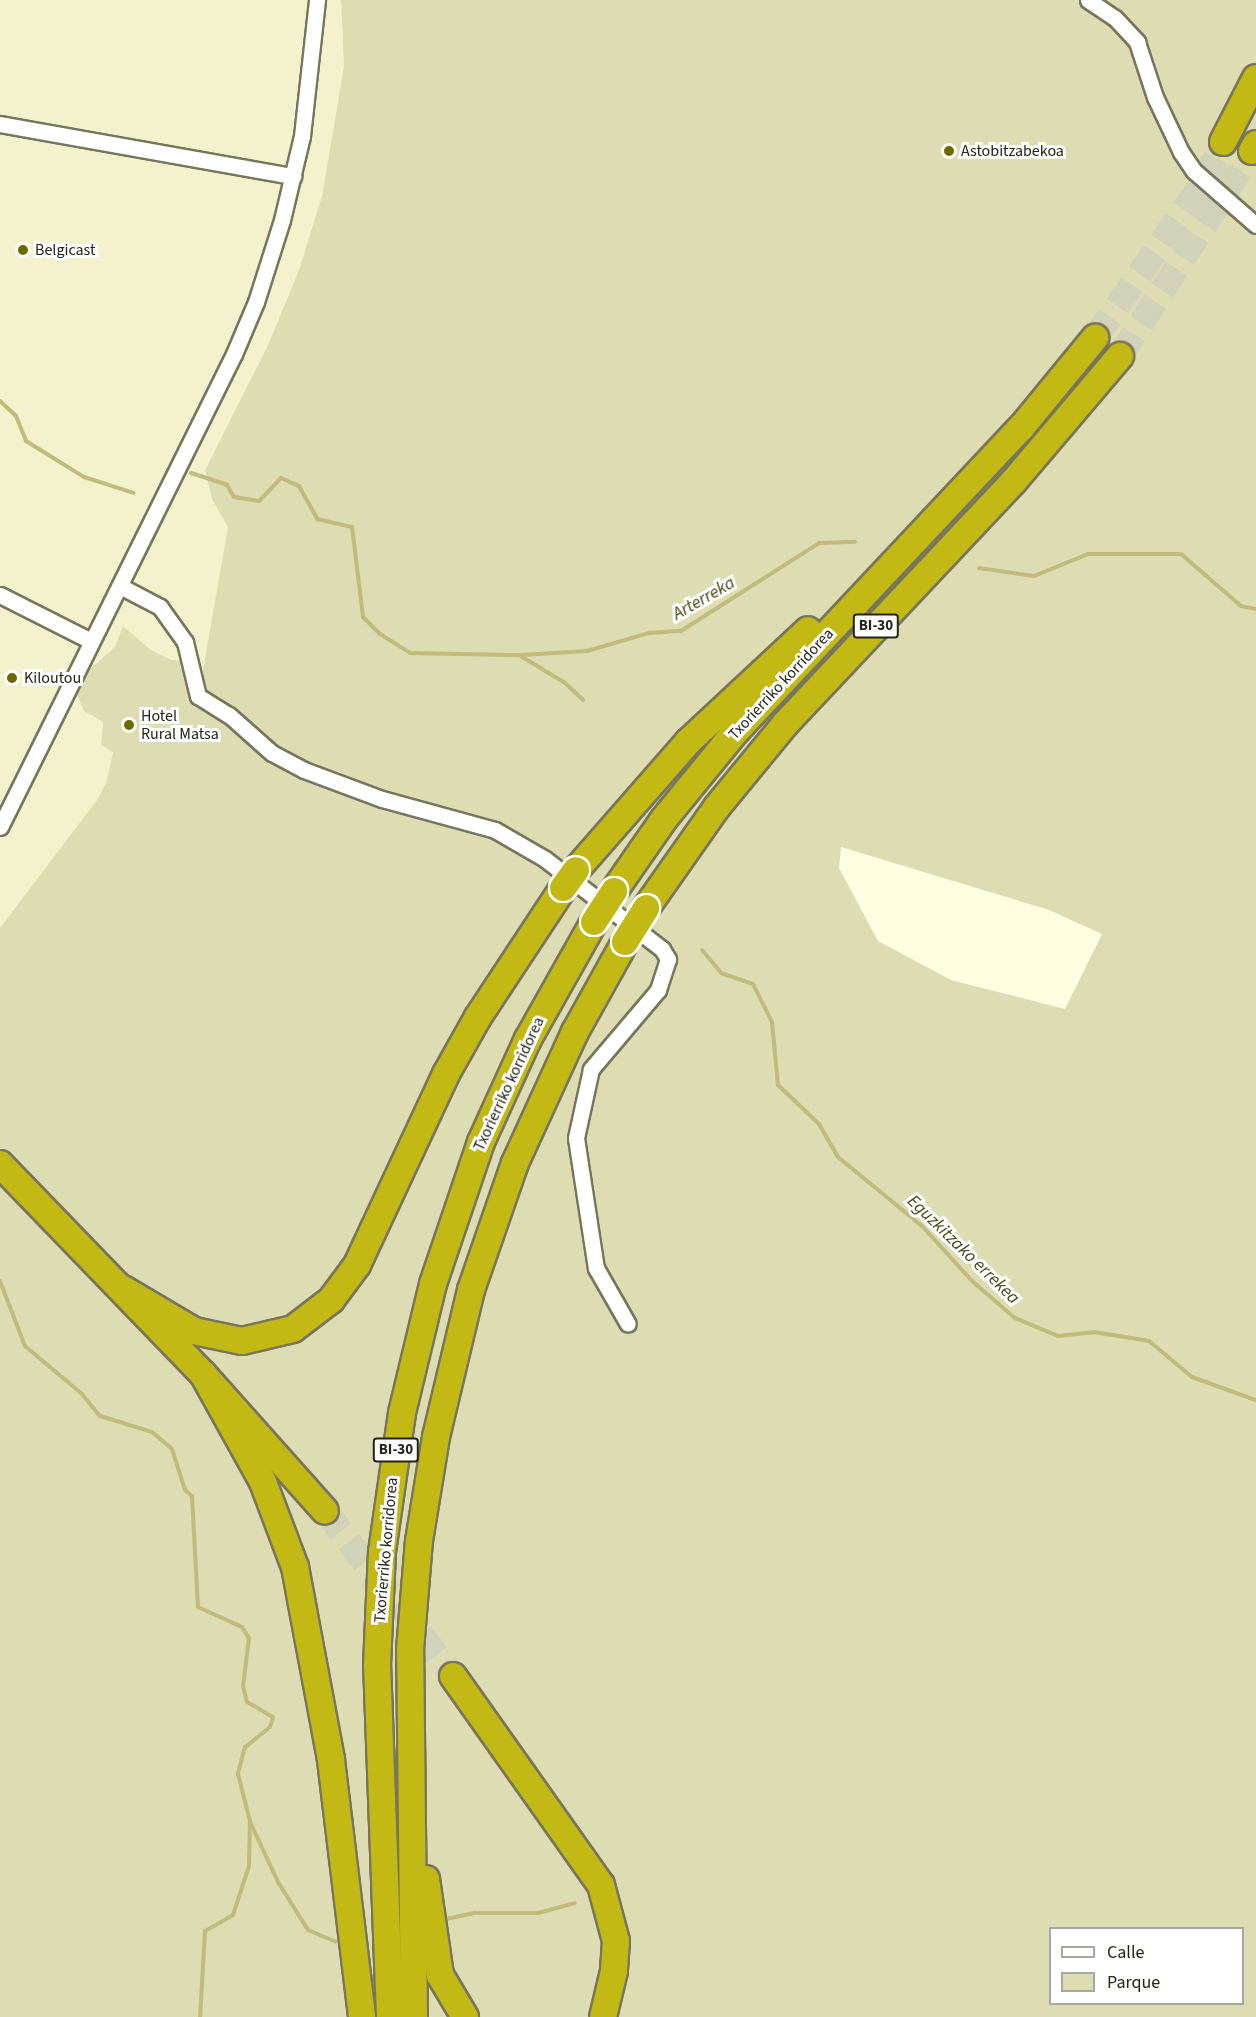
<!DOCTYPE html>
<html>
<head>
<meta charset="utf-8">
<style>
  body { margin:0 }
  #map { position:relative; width:1256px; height:2017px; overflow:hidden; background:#fefee0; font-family:"Source Sans 3",sans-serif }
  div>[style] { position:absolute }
  .built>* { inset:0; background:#f3f2cd }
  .green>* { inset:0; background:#dddcb3 }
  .stream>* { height:4px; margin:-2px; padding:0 2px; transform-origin:2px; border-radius:2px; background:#bfbc7c }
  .motorway-tunnel>* { height:26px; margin-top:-13px; transform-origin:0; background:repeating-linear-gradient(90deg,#d2d2b8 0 26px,transparent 0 39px) }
  .roads { filter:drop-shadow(2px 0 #77765c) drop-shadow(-2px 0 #77765c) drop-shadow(0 2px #77765c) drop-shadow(0 -2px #77765c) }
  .minor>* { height:15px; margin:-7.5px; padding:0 7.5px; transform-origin:7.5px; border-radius:7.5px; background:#fff }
  .motorway>* { height:26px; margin:-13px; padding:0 13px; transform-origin:13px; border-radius:13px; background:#c2b914 }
  .bridges { filter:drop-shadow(2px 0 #fff) drop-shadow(-2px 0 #fff) drop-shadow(0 2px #fff) drop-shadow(0 -2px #fff) }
  .motorway-bridge>* { height:26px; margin:-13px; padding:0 13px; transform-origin:13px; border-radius:13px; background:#c2b914 }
  .dots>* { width:16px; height:16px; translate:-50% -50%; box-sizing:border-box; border:3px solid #fff; border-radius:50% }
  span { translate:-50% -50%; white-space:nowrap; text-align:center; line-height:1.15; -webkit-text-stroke:6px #fff; paint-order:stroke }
  .shield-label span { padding:2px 4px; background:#fff; border:2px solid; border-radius:4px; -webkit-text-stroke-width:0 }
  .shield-label { font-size:15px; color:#242318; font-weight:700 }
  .poi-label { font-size:16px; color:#242318 }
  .left { translate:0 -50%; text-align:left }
  .street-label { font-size:16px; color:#242318 }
  .water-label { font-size:18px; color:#494615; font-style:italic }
  .legend { position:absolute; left:1049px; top:1927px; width:195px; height:78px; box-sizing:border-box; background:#fff; border:2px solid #a7a7a3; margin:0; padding:8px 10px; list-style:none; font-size:18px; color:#242318 }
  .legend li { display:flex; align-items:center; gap:12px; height:30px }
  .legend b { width:30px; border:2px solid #a7a7a3 }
</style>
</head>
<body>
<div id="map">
  <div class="built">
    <i style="clip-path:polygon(0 0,341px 0,344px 66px,322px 196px,299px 270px,268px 345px,205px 470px,212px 499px,228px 527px,200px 692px,172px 660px,151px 650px,123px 626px,115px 647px,84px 674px,76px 693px,84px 711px,103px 722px,101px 745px,113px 751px,106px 783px,97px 800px,0 928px)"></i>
  </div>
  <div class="green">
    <i style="clip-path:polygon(evenodd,341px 0,1256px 0,1256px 2017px,0 2017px,0 928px,97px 800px,106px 783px,113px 752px,101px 745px,103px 722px,84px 711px,76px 693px,84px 674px,115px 647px,123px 626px,151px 650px,172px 660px,188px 661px,199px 693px,228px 527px,212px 499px,205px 470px,268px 345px,299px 270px,322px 196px,344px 66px,341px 0,841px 847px,1049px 910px,1102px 934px,1065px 1009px,951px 980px,878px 941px,839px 868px,841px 847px,341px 0,1050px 1928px,1242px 1928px,1242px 2004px,1050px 2004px,1050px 1928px)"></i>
  </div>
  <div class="stream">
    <i style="left:0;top:401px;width:22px;rotate:43deg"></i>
    <i style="left:16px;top:416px;width:27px;rotate:68deg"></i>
    <i style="left:26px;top:441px;width:68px;rotate:31.8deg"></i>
    <i style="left:84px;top:477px;width:52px;rotate:17.7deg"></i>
    <i style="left:191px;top:473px;width:38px;rotate:18deg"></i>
    <i style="left:227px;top:485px;width:14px;rotate:60deg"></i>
    <i style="left:234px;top:497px;width:25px;rotate:9deg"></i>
    <i style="left:259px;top:501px;width:32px;rotate:-46deg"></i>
    <i style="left:281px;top:478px;width:20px;rotate:24deg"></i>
    <i style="left:299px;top:486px;width:38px;rotate:61deg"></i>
    <i style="left:317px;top:519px;width:36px;rotate:13deg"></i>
    <i style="left:352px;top:527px;width:91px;rotate:83deg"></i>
    <i style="left:363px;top:617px;width:24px;rotate:45deg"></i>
    <i style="left:380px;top:634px;width:36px;rotate:32deg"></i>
    <i style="left:410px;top:653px;width:109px;rotate:1.1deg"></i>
    <i style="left:519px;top:655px;width:54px;rotate:31.3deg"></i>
    <i style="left:565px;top:683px;width:25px;rotate:43deg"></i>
    <i style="left:979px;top:568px;width:56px;rotate:8.3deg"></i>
    <i style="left:1034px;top:576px;width:58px;rotate:-22.2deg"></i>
    <i style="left:1088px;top:554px;width:93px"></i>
    <i style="left:1181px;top:554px;width:79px;rotate:40.9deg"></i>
    <i style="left:1241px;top:606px;width:15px;rotate:11deg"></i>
    <i style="left:521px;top:655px;width:66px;rotate:-3.5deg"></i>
    <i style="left:587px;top:651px;width:65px;rotate:-16.2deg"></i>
    <i style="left:649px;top:633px;width:32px;rotate:-4deg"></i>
    <i style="left:681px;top:631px;width:164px;rotate:-32.5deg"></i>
    <i style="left:819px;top:543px;width:36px;rotate:-2deg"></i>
    <i style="left:702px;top:950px;width:30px;rotate:50deg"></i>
    <i style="left:721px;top:973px;width:34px;rotate:19deg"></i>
    <i style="left:753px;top:984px;width:42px;rotate:63.4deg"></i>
    <i style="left:772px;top:1022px;width:63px;rotate:84.6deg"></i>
    <i style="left:778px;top:1085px;width:57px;rotate:43.6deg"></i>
    <i style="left:819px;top:1124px;width:38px;rotate:60deg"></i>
    <i style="left:838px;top:1157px;width:109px;rotate:39.4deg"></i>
    <i style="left:922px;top:1226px;width:74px;rotate:47.7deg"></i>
    <i style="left:972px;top:1281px;width:57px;rotate:40.7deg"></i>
    <i style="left:1015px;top:1318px;width:47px;rotate:22.7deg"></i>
    <i style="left:1058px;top:1336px;width:36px;rotate:-6deg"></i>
    <i style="left:1094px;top:1332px;width:56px;rotate:9.3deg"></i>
    <i style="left:1149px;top:1341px;width:56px;rotate:39.9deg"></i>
    <i style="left:1192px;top:1377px;width:68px;rotate:19.8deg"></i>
    <i style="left:0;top:1281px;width:70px;rotate:69deg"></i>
    <i style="left:25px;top:1346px;width:75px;rotate:40.1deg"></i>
    <i style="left:82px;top:1394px;width:28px;rotate:51deg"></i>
    <i style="left:100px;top:1416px;width:54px;rotate:17.1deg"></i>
    <i style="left:152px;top:1432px;width:26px;rotate:40deg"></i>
    <i style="left:172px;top:1449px;width:43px;rotate:72.4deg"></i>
    <i style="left:185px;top:1490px;width:9px;rotate:41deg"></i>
    <i style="left:192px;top:1496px;width:111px;rotate:86.9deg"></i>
    <i style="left:198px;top:1607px;width:48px;rotate:24.4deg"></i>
    <i style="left:242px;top:1627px;width:13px;rotate:58deg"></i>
    <i style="left:249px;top:1638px;width:48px;rotate:97.1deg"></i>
    <i style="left:243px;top:1686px;width:16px;rotate:76deg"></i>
    <i style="left:247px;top:1702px;width:30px;rotate:30deg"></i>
    <i style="left:273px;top:1717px;width:10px;rotate:107deg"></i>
    <i style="left:270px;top:1727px;width:32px;rotate:141deg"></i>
    <i style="left:245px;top:1747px;width:28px;rotate:105deg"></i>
    <i style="left:238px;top:1774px;width:49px;rotate:75.7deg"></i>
    <i style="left:250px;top:1821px;width:45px;rotate:91.3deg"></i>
    <i style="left:249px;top:1866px;width:52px;rotate:108.1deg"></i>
    <i style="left:233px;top:1915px;width:32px;rotate:150deg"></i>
    <i style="left:205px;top:1931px;width:86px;rotate:93.3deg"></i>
    <i style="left:251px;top:1824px;width:64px;rotate:65deg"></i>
    <i style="left:278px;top:1882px;width:57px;rotate:58deg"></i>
    <i style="left:308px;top:1930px;width:30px;rotate:23deg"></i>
    <i style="left:446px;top:1919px;width:30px;rotate:-12deg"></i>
    <i style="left:475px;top:1913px;width:63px"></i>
    <i style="left:538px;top:1913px;width:38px;rotate:-15deg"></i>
  </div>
  <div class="motorway-tunnel">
    <i style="left:1095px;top:338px;width:191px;rotate:-55.2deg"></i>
    <i style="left:1204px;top:181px;width:43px;rotate:-64deg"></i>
    <i style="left:1120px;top:356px;width:244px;rotate:-57.2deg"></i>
    <i style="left:325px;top:1511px;width:209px;rotate:52.2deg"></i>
  </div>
  <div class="roads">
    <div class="minor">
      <i style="left:1088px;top:0;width:32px;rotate:34deg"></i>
      <i style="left:1115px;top:18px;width:33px;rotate:47deg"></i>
      <i style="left:1137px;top:42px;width:58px;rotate:71.9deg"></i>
      <i style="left:1155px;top:97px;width:61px;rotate:64.7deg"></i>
      <i style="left:1181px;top:152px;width:23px;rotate:56deg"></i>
      <i style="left:1194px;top:171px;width:82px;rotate:41.1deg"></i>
      <i style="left:0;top:124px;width:298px;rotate:10.1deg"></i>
      <i style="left:120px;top:586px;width:45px;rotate:27.7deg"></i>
      <i style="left:160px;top:607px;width:43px;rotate:54.5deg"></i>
      <i style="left:185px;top:642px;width:56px;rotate:76.5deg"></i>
      <i style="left:198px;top:696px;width:36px;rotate:32deg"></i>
      <i style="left:229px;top:715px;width:57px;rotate:41.5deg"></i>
      <i style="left:272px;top:753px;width:36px;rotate:28deg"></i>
      <i style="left:304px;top:770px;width:83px;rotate:20.4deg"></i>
      <i style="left:382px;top:799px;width:117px;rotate:15.3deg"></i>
      <i style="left:495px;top:830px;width:58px;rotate:30.1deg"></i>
      <i style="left:545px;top:859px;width:148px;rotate:37.6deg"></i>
      <i style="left:662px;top:949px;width:12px;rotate:59deg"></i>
      <i style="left:668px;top:959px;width:33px;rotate:108deg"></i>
      <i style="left:658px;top:990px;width:104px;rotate:130.3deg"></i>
      <i style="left:591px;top:1069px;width:71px;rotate:102.3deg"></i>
      <i style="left:576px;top:1138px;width:132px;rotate:81.3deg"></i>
      <i style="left:596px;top:1268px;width:64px;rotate:60.3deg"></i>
      <i style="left:0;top:595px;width:102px;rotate:26.8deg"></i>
      <i style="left:0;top:827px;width:528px;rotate:-63.68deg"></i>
      <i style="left:234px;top:354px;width:56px;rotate:-67.1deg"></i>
      <i style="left:256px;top:302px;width:86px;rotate:-72.4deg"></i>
      <i style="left:282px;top:220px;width:86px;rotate:-76.6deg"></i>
      <i style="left:302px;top:136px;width:137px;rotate:-83.7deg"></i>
    </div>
    <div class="motorway">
      <i style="left:1223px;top:142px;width:72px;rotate:-62.7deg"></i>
      <i style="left:1252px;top:151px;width:8px;rotate:-60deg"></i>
      <i style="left:576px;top:870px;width:170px;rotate:-48.8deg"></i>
      <i style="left:688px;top:742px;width:164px;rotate:-43deg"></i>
      <i style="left:614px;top:891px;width:88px;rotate:-55.2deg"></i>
      <i style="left:664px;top:819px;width:114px;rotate:-50.7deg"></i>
      <i style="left:736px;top:731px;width:416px;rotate:-46.8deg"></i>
      <i style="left:1021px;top:428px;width:117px;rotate:-50.6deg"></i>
      <i style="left:646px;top:908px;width:123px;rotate:-54.9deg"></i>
      <i style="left:717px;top:807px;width:109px;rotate:-50.6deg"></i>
      <i style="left:786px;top:723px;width:332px;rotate:-46.7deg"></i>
      <i style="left:1014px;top:481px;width:164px;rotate:-49.7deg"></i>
      <i style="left:0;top:1164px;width:292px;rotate:46deg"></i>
      <i style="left:203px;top:1374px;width:183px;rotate:48.3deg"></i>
      <i style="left:123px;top:1289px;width:82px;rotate:30.6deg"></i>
      <i style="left:194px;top:1331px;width:49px;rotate:11.8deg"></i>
      <i style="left:242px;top:1341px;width:52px;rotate:-13.2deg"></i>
      <i style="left:293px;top:1329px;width:48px;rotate:-37.3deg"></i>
      <i style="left:331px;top:1300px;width:44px;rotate:-53.4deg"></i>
      <i style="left:357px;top:1265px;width:211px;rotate:-65deg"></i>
      <i style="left:446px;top:1074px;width:65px;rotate:-60.7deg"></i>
      <i style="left:478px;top:1017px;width:154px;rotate:-56.6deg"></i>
      <i style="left:203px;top:1374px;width:124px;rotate:60.9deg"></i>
      <i style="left:263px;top:1482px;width:91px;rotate:69.4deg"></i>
      <i style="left:295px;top:1567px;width:196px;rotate:79.4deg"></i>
      <i style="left:331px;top:1760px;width:259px;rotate:83.1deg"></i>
      <i style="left:453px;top:1676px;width:256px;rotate:54.7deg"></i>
      <i style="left:601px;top:1885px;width:58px;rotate:75deg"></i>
      <i style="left:616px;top:1941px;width:30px;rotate:94deg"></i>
      <i style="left:614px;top:1971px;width:47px;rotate:103.4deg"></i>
      <i style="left:426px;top:1879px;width:97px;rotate:81.7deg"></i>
      <i style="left:440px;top:1975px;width:49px;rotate:59.2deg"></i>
      <i style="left:390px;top:2017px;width:351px;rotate:-92.1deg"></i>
      <i style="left:377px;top:1666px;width:114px;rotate:-87.5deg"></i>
      <i style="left:382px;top:1552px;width:140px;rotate:-81.8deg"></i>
      <i style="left:402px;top:1413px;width:133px;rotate:-76.5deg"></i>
      <i style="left:433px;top:1284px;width:150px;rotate:-71.3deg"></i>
      <i style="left:481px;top:1142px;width:113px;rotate:-65.5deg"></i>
      <i style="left:528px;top:1039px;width:134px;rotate:-60.6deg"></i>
      <i style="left:414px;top:2017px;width:367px;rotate:-90.6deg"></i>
      <i style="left:410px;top:1650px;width:109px;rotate:-85.3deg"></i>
      <i style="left:419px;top:1541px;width:105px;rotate:-80.7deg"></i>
      <i style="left:436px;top:1437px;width:151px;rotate:-76.6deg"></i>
      <i style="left:471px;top:1290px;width:134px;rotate:-70.9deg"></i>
      <i style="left:515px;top:1163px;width:144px;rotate:-65.4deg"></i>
      <i style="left:575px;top:1032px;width:103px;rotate:-60.9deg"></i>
    </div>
  </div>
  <div class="bridges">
    <div class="motorway-bridge">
      <i style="left:563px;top:888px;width:22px;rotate:-54deg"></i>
      <i style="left:594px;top:922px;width:37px;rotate:-57deg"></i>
      <i style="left:625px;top:942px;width:40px;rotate:-58deg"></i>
    </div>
  </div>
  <div class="dots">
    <i style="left:949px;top:151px;background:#6d6800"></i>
    <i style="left:23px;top:250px;background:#6d6800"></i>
    <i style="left:12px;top:678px;background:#6d6800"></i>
    <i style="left:129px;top:725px;background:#6d6800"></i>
  </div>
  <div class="shield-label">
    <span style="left:876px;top:626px">BI-30</span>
    <span style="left:396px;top:1450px">BI-30</span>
  </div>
  <div class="poi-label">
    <span class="left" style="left:961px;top:151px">Astobitzabekoa</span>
    <span class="left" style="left:35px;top:250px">Belgicast</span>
    <span class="left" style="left:24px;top:678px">Kiloutou</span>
    <span class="left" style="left:141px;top:725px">Hotel<br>Rural Matsa</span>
  </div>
  <div class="street-label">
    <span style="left:781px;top:684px;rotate:-47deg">Txorierriko korridorea</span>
    <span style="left:509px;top:1084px;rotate:-65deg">Txorierriko korridorea</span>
    <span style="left:386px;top:1550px;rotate:-85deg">Txorierriko korridorea</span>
  </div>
  <div class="water-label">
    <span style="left:704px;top:599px;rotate:-30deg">Arterreka</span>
    <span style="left:963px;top:1250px;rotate:44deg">Eguzkitzako errekea</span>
  </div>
  <ul class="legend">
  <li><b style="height:8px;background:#fff"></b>Calle</li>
  <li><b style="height:16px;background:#dddcb3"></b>Parque</li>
  </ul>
</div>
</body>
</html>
